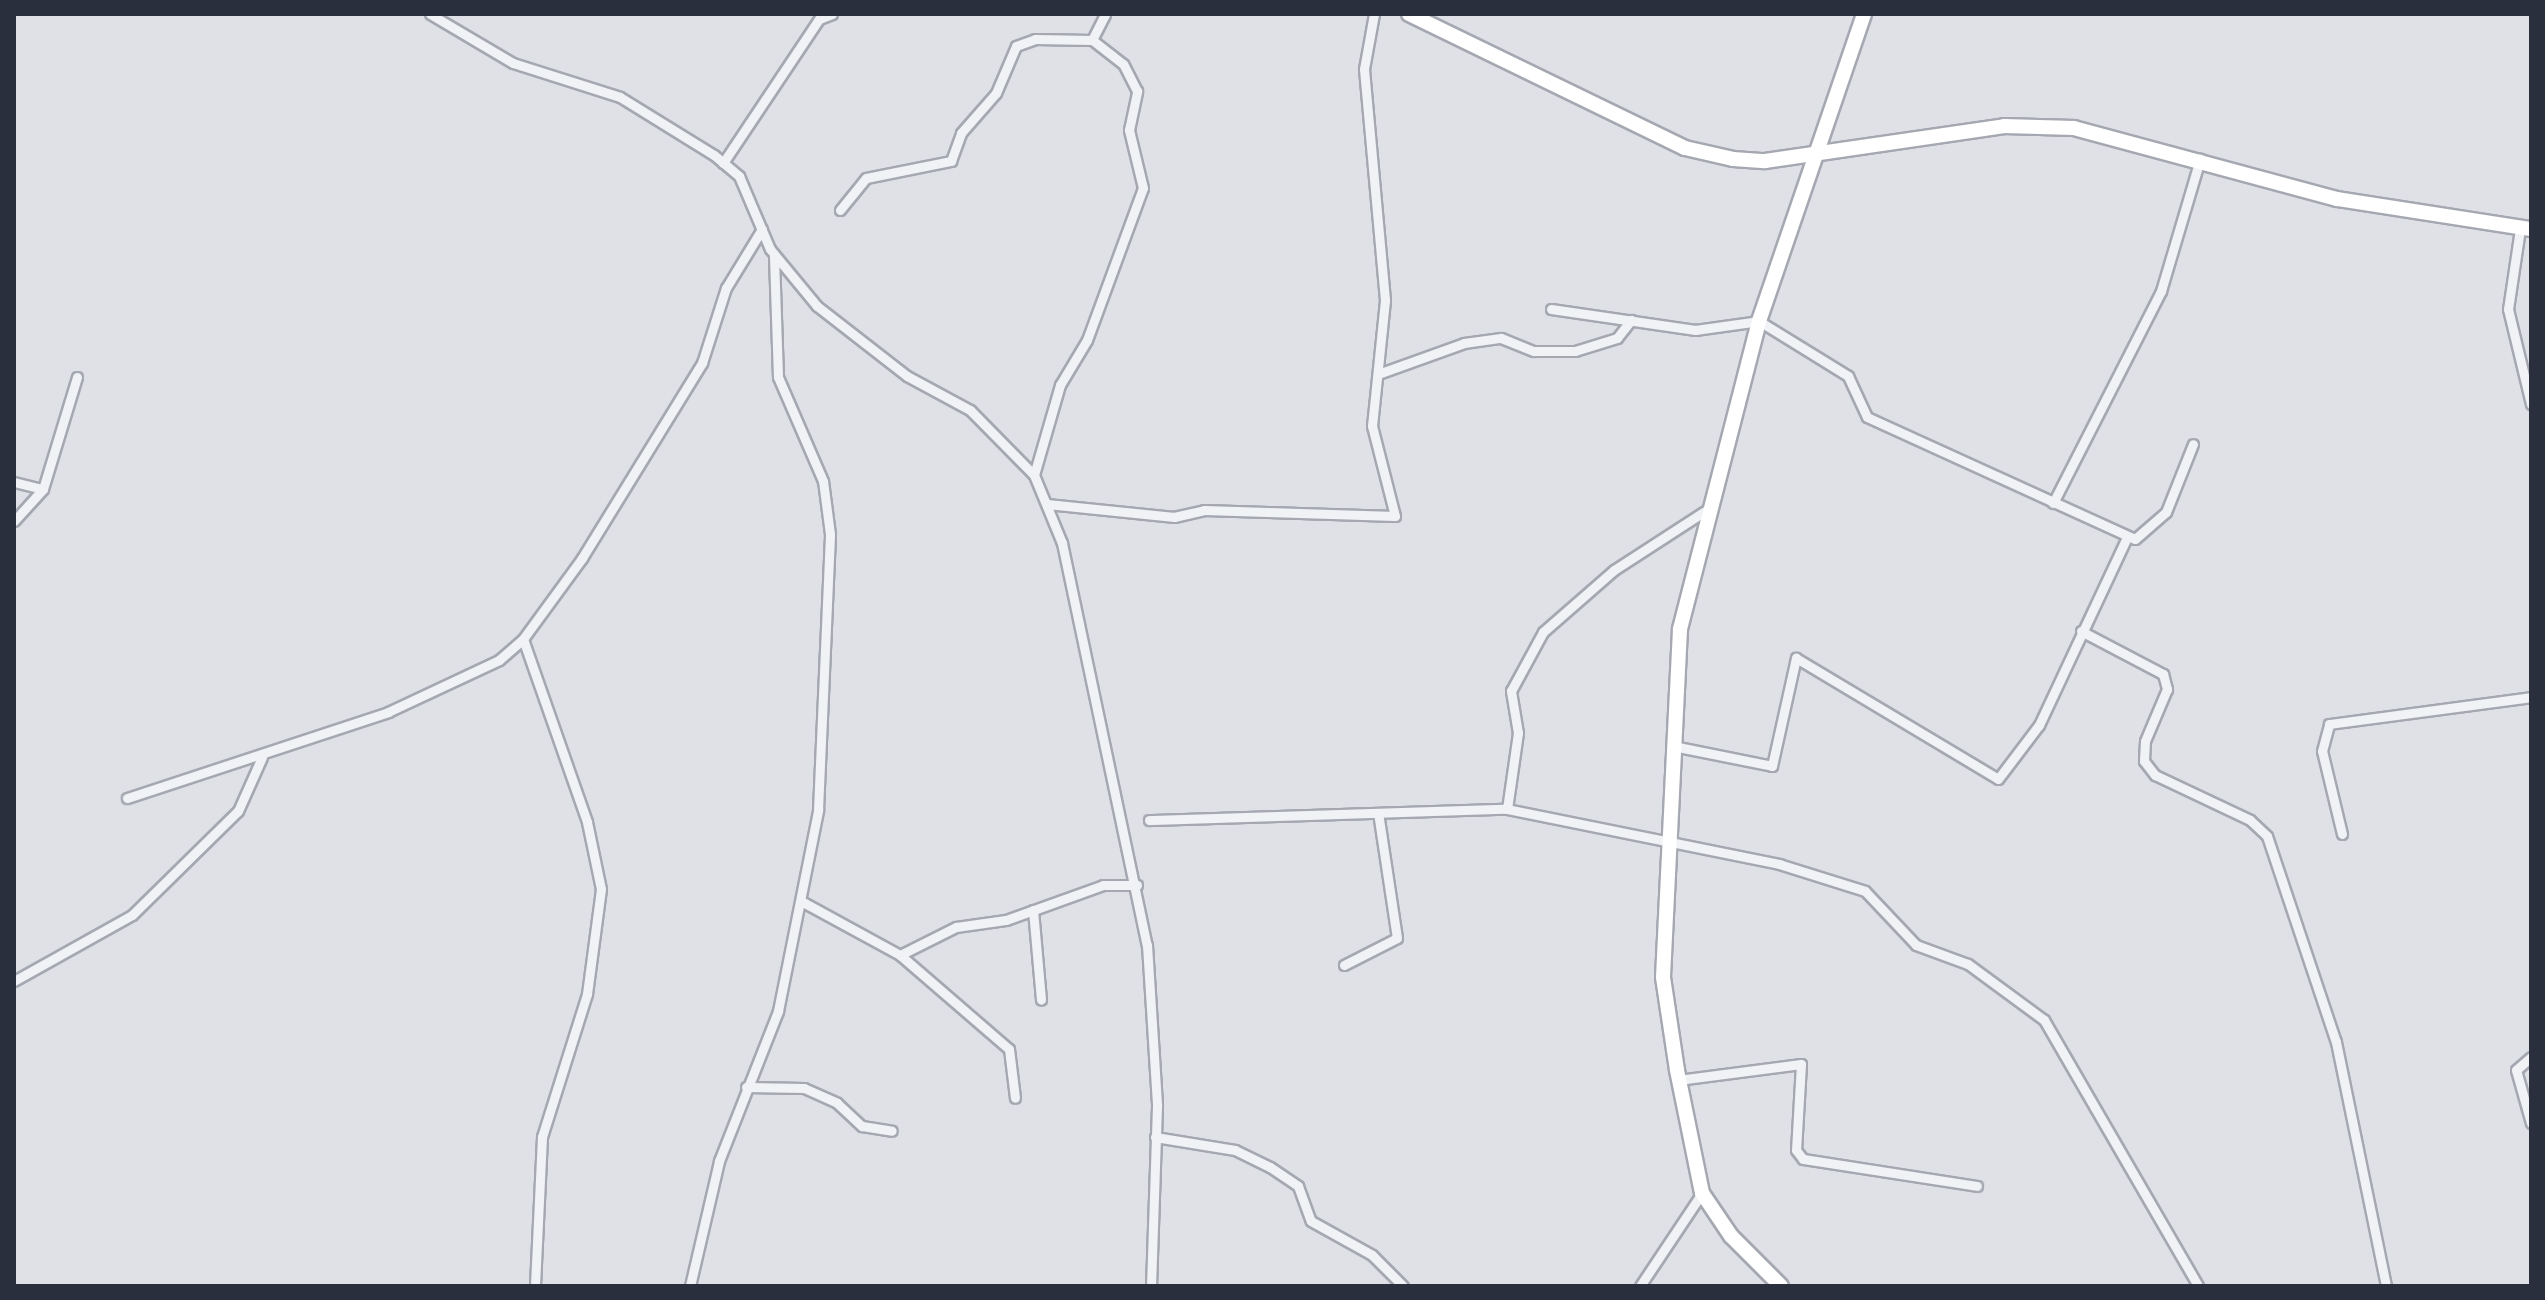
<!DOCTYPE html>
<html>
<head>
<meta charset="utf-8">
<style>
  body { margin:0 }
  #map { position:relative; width:2545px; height:1300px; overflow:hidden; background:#dfe1e7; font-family:"Fira Sans",sans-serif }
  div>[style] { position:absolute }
  .roads { filter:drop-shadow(2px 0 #a5a8b1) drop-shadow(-2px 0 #a5a8b1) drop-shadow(0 2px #a5a8b1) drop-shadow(0 -2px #a5a8b1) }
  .street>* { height:9px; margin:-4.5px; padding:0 4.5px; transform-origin:4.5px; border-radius:4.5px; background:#f1f2f6 }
  .secondary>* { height:14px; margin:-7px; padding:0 7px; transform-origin:7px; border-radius:7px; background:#fff }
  span { translate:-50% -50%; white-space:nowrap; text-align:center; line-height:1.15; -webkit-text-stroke:8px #eef0f5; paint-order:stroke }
  .frame { position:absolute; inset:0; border:16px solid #292f3d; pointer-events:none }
</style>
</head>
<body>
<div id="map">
  <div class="roads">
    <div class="street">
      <i style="left:430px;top:14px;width:96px;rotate:30.6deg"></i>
      <i style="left:513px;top:63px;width:112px;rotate:17.6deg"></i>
      <i style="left:620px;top:97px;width:110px;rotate:31.7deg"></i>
      <i style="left:714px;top:155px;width:33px;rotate:40deg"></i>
      <i style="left:739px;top:176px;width:79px;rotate:67deg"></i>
      <i style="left:770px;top:249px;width:74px;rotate:50.5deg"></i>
      <i style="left:817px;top:306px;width:114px;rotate:37.9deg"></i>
      <i style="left:907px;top:376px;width:72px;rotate:28.4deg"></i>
      <i style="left:970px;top:410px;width:91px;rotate:45.4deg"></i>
      <i style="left:1034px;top:475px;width:74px;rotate:67.6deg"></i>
      <i style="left:1062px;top:543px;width:411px;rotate:78.1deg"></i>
      <i style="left:1147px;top:945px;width:161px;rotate:86.4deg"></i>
      <i style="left:1157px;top:1106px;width:180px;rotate:91.9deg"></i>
      <i style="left:723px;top:163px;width:173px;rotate:-56.3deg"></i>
      <i style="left:819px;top:19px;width:14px;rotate:-21deg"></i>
      <i style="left:840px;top:210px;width:41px;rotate:-50.9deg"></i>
      <i style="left:866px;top:178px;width:87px;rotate:-11.3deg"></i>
      <i style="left:951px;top:161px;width:30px;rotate:-70deg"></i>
      <i style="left:961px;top:133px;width:53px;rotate:-48.8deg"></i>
      <i style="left:996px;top:93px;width:51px;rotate:-66.9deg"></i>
      <i style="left:1016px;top:46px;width:20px;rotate:-20deg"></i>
      <i style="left:1035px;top:39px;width:57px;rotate:1deg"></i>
      <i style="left:1092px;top:40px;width:29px;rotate:-63deg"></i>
      <i style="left:2520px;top:229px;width:81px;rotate:98.5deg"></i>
      <i style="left:2508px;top:309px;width:98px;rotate:76.4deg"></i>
      <i style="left:1551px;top:309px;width:146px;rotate:8.3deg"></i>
      <i style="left:1695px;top:330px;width:65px;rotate:-8deg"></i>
      <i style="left:1759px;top:321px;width:105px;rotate:31.7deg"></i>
      <i style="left:1848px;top:376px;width:45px;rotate:65.1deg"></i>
      <i style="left:1867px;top:417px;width:294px;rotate:24.5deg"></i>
      <i style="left:2135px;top:539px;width:41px;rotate:-41.1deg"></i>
      <i style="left:2166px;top:512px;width:73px;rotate:-68.3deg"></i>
      <i style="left:1378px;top:374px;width:91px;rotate:-19.8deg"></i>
      <i style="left:1464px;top:343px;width:37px;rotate:-8deg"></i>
      <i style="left:1501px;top:338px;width:35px;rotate:22deg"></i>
      <i style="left:1534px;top:351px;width:41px"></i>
      <i style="left:1575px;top:351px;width:44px;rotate:-17.2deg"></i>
      <i style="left:1617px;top:338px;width:23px;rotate:-52deg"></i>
      <i style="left:1034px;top:475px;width:94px;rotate:-73.9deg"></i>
      <i style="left:1060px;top:385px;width:52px;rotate:-59deg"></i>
      <i style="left:1087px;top:340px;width:162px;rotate:-69.8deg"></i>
      <i style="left:1143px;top:188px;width:60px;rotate:-103.6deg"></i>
      <i style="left:1129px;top:130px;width:40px;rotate:-78deg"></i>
      <i style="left:1137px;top:91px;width:30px;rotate:-117deg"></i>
      <i style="left:1123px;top:64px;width:39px;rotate:-142deg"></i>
      <i style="left:14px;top:482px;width:30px;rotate:14deg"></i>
      <i style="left:2053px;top:503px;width:238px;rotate:-63deg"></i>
      <i style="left:2161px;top:291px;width:138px;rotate:-73.5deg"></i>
      <i style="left:1047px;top:504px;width:128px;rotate:5.8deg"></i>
      <i style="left:1174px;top:517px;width:31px;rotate:-13deg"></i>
      <i style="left:1204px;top:510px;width:191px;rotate:1.8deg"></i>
      <i style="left:1395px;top:516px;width:93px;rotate:-104.3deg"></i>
      <i style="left:1372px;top:426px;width:127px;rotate:-84.1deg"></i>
      <i style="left:1385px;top:300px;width:232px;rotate:-95.2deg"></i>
      <i style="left:1364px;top:69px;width:56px;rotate:-79.7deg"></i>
      <i style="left:14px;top:521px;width:43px;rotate:-47.8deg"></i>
      <i style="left:43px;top:489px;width:117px;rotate:-73.1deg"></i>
      <i style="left:2081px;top:631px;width:93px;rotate:27.7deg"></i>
      <i style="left:2163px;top:674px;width:16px;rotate:75deg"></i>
      <i style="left:2167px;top:689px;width:56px;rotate:112.9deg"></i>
      <i style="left:2145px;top:741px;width:20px;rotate:93deg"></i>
      <i style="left:2144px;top:761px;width:18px;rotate:52deg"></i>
      <i style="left:2155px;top:775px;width:105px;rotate:25.3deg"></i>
      <i style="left:2250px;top:820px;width:23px;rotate:43deg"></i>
      <i style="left:2267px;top:836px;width:217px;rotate:71.5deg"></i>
      <i style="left:2336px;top:1042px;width:249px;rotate:78.4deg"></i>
      <i style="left:523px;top:639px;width:194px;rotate:70.7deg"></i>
      <i style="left:587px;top:822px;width:68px;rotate:78.2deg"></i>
      <i style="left:601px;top:889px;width:106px;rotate:97.6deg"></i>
      <i style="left:587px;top:994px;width:150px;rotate:107.5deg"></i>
      <i style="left:542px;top:1137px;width:149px;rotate:92.7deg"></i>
      <i style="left:1673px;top:746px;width:101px;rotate:11.4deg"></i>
      <i style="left:1772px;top:766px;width:111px;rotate:-77.5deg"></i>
      <i style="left:1796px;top:658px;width:235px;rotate:30.9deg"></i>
      <i style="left:1998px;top:779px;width:68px;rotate:-52.8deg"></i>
      <i style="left:2039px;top:725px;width:208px;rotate:-64.9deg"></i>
      <i style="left:127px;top:798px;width:275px;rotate:-18.2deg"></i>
      <i style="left:388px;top:712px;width:123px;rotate:-25.1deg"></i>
      <i style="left:499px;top:660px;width:32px;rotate:-41deg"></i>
      <i style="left:523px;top:639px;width:100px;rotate:-53.9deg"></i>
      <i style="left:582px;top:558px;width:229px;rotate:-58.4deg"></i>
      <i style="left:702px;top:363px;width:79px;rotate:-72.3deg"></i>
      <i style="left:726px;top:288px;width:69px;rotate:-58.6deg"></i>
      <i style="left:1507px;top:809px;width:77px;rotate:-81.8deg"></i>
      <i style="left:1518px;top:733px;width:43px;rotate:-99.5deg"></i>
      <i style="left:1511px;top:691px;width:67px;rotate:-61.5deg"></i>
      <i style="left:1543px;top:632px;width:94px;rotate:-41.1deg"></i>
      <i style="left:1614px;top:570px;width:108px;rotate:-33deg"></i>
      <i style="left:1149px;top:820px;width:358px;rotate:-1.8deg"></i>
      <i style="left:1507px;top:809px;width:278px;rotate:11.4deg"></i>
      <i style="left:1779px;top:864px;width:90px;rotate:17.4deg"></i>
      <i style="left:1865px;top:891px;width:74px;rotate:46.6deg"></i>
      <i style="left:1916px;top:945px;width:55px;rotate:20.1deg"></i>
      <i style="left:1968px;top:964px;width:94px;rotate:36.4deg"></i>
      <i style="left:2044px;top:1020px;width:307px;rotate:59.9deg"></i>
      <i style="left:2342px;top:834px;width:85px;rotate:-103.5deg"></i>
      <i style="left:2322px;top:751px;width:28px;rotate:-75deg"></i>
      <i style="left:2329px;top:724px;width:204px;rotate:-7.6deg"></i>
      <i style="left:801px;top:901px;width:113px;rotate:28.6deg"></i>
      <i style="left:900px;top:955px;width:63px;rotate:-26.6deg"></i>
      <i style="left:956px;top:927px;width:50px;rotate:-8deg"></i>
      <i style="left:1006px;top:920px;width:103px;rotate:-19.8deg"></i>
      <i style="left:1103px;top:885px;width:34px"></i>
      <i style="left:1033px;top:910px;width:90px;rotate:84.9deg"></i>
      <i style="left:900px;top:955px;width:144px;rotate:40.8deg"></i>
      <i style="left:1009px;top:1049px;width:49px;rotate:83deg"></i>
      <i style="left:1344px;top:965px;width:59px;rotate:-27deg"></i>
      <i style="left:1397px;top:938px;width:126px;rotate:-98.6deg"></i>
      <i style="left:14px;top:981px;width:135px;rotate:-29.2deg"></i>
      <i style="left:132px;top:915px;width:148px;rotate:-44.5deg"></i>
      <i style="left:238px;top:811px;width:59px;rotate:-66deg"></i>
      <i style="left:1678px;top:1080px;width:124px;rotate:-7.4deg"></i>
      <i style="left:1801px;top:1064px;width:86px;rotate:93.3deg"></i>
      <i style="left:1796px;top:1150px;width:11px;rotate:52deg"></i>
      <i style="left:1803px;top:1159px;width:176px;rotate:8.8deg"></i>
      <i style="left:746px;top:1087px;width:58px;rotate:1deg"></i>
      <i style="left:804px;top:1088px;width:36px;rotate:24deg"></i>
      <i style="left:837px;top:1103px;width:34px;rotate:43deg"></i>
      <i style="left:862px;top:1126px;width:30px;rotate:9deg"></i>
      <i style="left:2531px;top:1123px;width:55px;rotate:-105.8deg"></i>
      <i style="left:2516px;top:1070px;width:20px;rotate:-41deg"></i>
      <i style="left:1155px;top:1137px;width:81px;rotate:9.2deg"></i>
      <i style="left:1235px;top:1150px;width:39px;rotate:26deg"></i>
      <i style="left:1270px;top:1167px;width:34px;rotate:34deg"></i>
      <i style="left:1298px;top:1186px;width:37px;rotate:70deg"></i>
      <i style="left:1311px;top:1221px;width:70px;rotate:29.1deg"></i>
      <i style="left:1372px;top:1255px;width:44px;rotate:45deg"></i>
      <i style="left:690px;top:1286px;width:128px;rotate:-76.9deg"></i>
      <i style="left:719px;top:1161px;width:161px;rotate:-68.5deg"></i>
      <i style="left:778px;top:1011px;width:205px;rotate:-78.7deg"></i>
      <i style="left:818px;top:810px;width:276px;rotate:-87.5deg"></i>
      <i style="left:830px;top:534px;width:53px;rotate:-97.5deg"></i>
      <i style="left:823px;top:481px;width:113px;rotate:-113.4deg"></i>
      <i style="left:778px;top:377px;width:122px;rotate:-91.9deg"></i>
      <i style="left:1640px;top:1286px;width:112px;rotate:-56.3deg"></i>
    </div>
    <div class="secondary">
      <i style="left:1409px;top:14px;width:307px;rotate:25.9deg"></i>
      <i style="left:1685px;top:148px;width:49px;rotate:12.9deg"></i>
      <i style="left:1733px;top:159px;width:32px;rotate:4deg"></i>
      <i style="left:1765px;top:161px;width:242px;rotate:-8.3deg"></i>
      <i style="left:2004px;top:126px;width:70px;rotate:1.6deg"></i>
      <i style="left:2074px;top:128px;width:272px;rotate:15.1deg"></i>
      <i style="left:2337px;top:199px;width:196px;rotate:8.8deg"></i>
      <i style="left:1781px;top:1286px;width:71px;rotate:-135deg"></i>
      <i style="left:1731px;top:1236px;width:52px;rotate:-124deg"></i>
      <i style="left:1702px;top:1193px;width:126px;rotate:-101.5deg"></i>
      <i style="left:1677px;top:1070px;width:94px;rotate:-98.6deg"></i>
      <i style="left:1663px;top:977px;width:348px;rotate:-87.2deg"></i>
      <i style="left:1680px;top:629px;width:318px;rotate:-75.6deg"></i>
      <i style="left:1759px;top:321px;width:324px;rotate:-71.1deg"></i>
    </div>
  </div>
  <div class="frame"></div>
</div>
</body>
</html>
